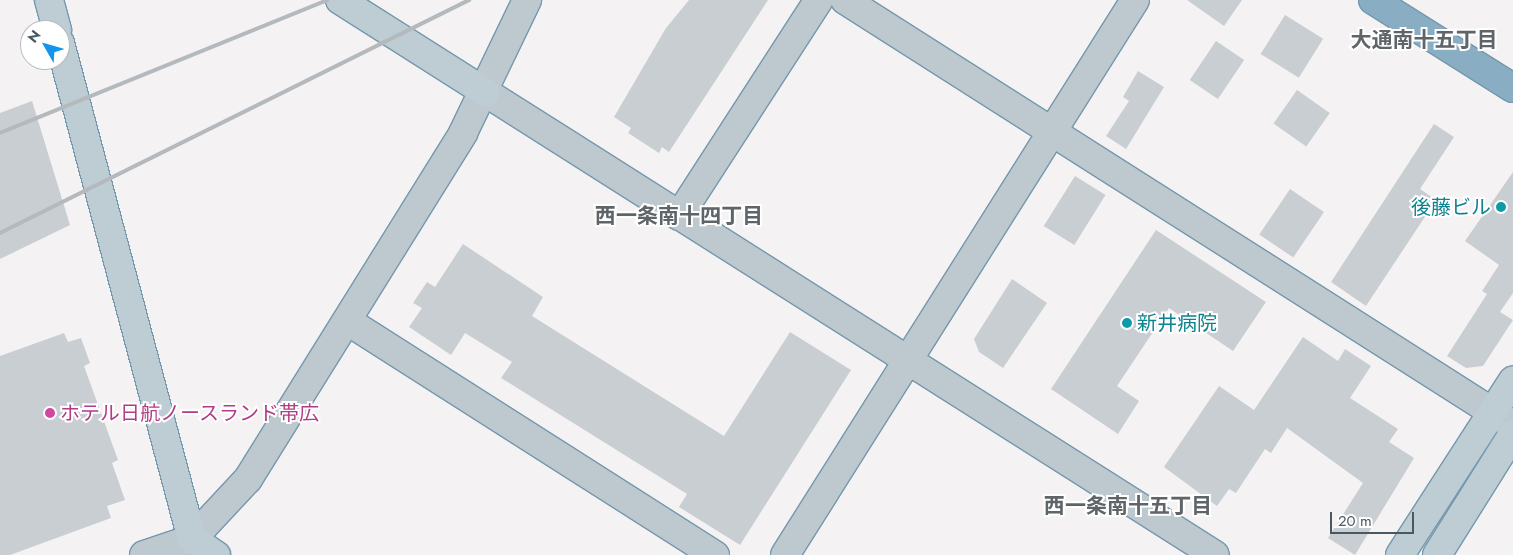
<!DOCTYPE html>
<html>
<head>
<meta charset="utf-8">
<style>
  body { margin:0 }
  #map { position:relative; width:1513px; height:555px; overflow:hidden; background:#f5f2f3; font-family:Jost,"Noto Sans JP",sans-serif }
  div>[style] { position:absolute }
  .building>* { inset:0; background:#c9ced2; transform-origin:0 0 }
  .roads { filter:drop-shadow(1px 0 #7498ae) drop-shadow(-1px 0 #7498ae) drop-shadow(0 1px #7498ae) drop-shadow(0 -1px #7498ae) }
  .street>* { height:28px; margin:-14px; padding:0 14px; transform-origin:14px; border-radius:14px; background:#bdc9cf }
  .secondary>* { height:28px; margin:-14px; padding:0 14px; transform-origin:14px; border-radius:14px; background:#beccd4 }
  .highway>* { height:28px; margin:-14px; padding:0 14px; transform-origin:14px; border-radius:14px; background:#89adc2 }
  .rail>* { height:4px; margin:-2px; padding:0 2px; transform-origin:2px; border-radius:2px; background:#b4b9bd }
  .dots>* { width:14px; height:14px; translate:-50% -50%; box-sizing:border-box; border:2px solid #fff; border-radius:50% }
  span { translate:-50% -50%; white-space:nowrap; text-align:center; line-height:1.15; -webkit-text-stroke:4px #fff; paint-order:stroke }
  .culture-label { font-size:20px; color:#0d838f }
  .right { translate:-100% -50%; text-align:right }
  .left { translate:0 -50%; text-align:left }
  .hotel-label { font-size:20px; color:#b23c85 }
  .neighbourhood-label { font-size:21px; color:#5e6468; font-weight:700 }
  .north { position:absolute; left:20px; top:20px; width:50px; height:50px; box-sizing:border-box; background:#fff; border:1px solid #b6bdc0; border-radius:50%; rotate:308deg; font-size:14px; font-weight:700; line-height:20px; text-align:center; color:#495961 }
  .north::after { content:''; display:block; margin:auto; width:18px; height:22px; background:#1394ee; clip-path:polygon(50% 0,100% 100%,50% 72%,0 100%) }
  .scale { position:absolute; left:1330px; top:512px; width:84px; height:22px; box-sizing:border-box; border:2px solid #495961; border-top:0; padding-left:6px; font-size:15px; line-height:18px; white-space:nowrap; color:#495961; -webkit-text-stroke:4px #fff; paint-order:stroke }
</style>
</head>
<body>
<div id="map">
  <div class="building">
    <i style="clip-path:polygon(689px 0,768px 0,669px 152px,662px 147px,659px 153px,628px 133px,631px 128px,614px 117px,666px 28px)"></i>
    <i style="clip-path:polygon(1187px 0,1242px 0,1224px 26px)"></i>
    <i style="left:1285px;top:15px;width:45px;height:46px;rotate:32deg"></i>
    <i style="left:1216px;top:41px;width:34px;height:47px;rotate:34deg"></i>
    <i style="clip-path:polygon(1138px 71px,1164px 87px,1126px 149px,1106px 136px,1129px 101px,1123px 97px)"></i>
    <i style="left:1297px;top:90px;width:40px;height:41px;rotate:35deg"></i>
    <i style="clip-path:polygon(32px 101px,70px 225px,0 259px,0 113px)"></i>
    <i style="clip-path:polygon(1434px 124px,1454px 137px,1420px 189px,1436px 200px,1366px 306px,1331px 282px)"></i>
    <i style="clip-path:polygon(1513px 172px,1513px 293px,1500px 312px,1513px 320px,1483px 366px,1466px 368px,1447px 356px,1487px 294px,1482px 291px,1499px 265px,1465px 241px)"></i>
    <i style="left:1075px;top:176px;width:36px;height:59px;rotate:32deg"></i>
    <i style="left:1290px;top:189px;width:41px;height:55px;rotate:34deg"></i>
    <i style="clip-path:polygon(1156px 230px,1266px 302px,1233px 351px,1169px 308px,1117px 386px,1139px 401px,1118px 434px,1051px 389px)"></i>
    <i style="clip-path:polygon(463px 244px,543px 297px,532px 316px,724px 436px,790px 332px,851px 370px,740px 545px,679px 507px,687px 494px,501px 378px,512px 362px,465px 333px,451px 355px,409px 327px,422px 308px,413px 303px,427px 282px,435px 287px)"></i>
    <i style="clip-path:polygon(1012px 279px,1047px 303px,1003px 368px,979px 352px,974px 339px)"></i>
    <i style="clip-path:polygon(64px 333px,68px 342px,81px 338px,90px 363px,84px 366px,118px 460px,112px 463px,125px 500px,107px 506px,111px 518px,10px 555px,0 555px,0 356px)"></i>
    <i style="clip-path:polygon(1303px 337px,1338px 361px,1345px 349px,1371px 366px,1350px 398px,1398px 429px,1389px 442px,1414px 458px,1355px 555px,1328px 538px,1363px 483px,1287px 428px,1271px 453px,1265px 449px,1236px 493px,1229px 489px,1217px 506px,1164px 467px,1219px 386px,1254px 410px)"></i>
  </div>
  <div class="roads">
    <div class="street">
      <i style="left:845px;top:0;width:792px;rotate:32.47deg"></i>
      <i style="left:485px;top:92px;width:864px;rotate:32.38deg"></i>
      <i style="left:679px;top:216px;width:257px;rotate:-57.1deg"></i>
      <i style="left:349px;top:322px;width:434px;rotate:32.5deg"></i>
      <i style="left:144px;top:555px;width:51px;rotate:-18.4deg"></i>
      <i style="left:192px;top:539px;width:82px;rotate:-47deg"></i>
      <i style="left:248px;top:479px;width:407px;rotate:-58.1deg"></i>
      <i style="left:463px;top:133px;width:148px;rotate:-64.3deg"></i>
      <i style="left:785px;top:555px;width:656px;rotate:-57.76deg"></i>
    </div>
    <div class="secondary">
      <i style="left:49px;top:0;width:31px;rotate:75deg"></i>
      <i style="left:340px;top:0;width:172px;rotate:32.4deg"></i>
      <i style="left:60px;top:43px;width:513px;rotate:75.1deg"></i>
      <i style="left:192px;top:539px;width:29px;rotate:34deg"></i>
      <i style="left:1400px;top:555px;width:208px;rotate:-57.1deg"></i>
      <i style="left:1437px;top:555px;width:143px;rotate:-57.9deg"></i>
    </div>
    <div class="highway">
      <i style="left:1373px;top:0;width:165px;rotate:32.2deg"></i>
    </div>
  </div>
  <div class="rail">
    <i style="left:0;top:133px;width:353px;rotate:-22.1deg"></i>
    <i style="left:0;top:233px;width:524px;rotate:-26.42deg"></i>
  </div>
  <div class="dots">
    <i style="left:1501px;top:207px;background:#0f9aa8"></i>
    <i style="left:1127px;top:323px;background:#0f9aa8"></i>
    <i style="left:50px;top:413px;background:#d1479c"></i>
  </div>
  <div class="culture-label">
    <span class="right" style="left:1491px;top:207px">後藤ビル</span>
    <span class="left" style="left:1137px;top:323px">新井病院</span>
  </div>
  <div class="hotel-label">
    <span class="left" style="left:60px;top:413px">ホテル日航ノースランド帯広</span>
  </div>
  <div class="neighbourhood-label">
    <span style="left:1424px;top:40px">大通南十五丁目</span>
    <span style="left:679px;top:216px">西一条南十四丁目</span>
    <span style="left:1128px;top:506px">西一条南十五丁目</span>
  </div>
  <div class="north">N</div>
  <div class="scale">20 m</div>
</div>
</body>
</html>
